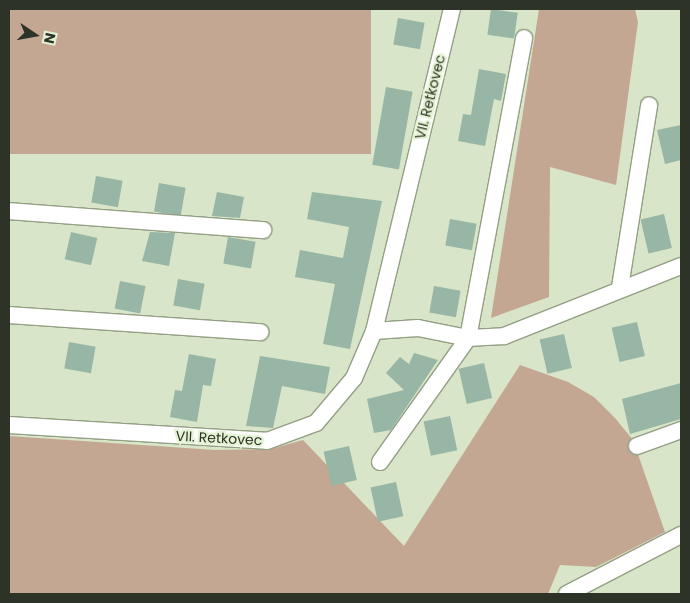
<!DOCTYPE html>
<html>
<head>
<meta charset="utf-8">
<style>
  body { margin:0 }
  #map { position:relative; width:690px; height:603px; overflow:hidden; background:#d8e5c8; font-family:Poppins,sans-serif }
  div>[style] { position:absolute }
  .green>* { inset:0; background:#c4a793; transform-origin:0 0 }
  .building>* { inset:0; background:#97b6a5; transform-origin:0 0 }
  .roads { filter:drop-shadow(1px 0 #939f84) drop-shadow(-1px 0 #939f84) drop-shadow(0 1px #939f84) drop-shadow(0 -1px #939f84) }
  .minor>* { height:16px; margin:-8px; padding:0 8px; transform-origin:8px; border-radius:8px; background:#fff }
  span { translate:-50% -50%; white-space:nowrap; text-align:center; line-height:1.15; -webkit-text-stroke:4.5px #e5f3d5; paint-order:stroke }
  .street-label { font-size:14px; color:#2e3327 }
  .frame { position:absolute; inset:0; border:10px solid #2e3327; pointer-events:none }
  .north { position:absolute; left:10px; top:10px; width:50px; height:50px; -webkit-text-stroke:4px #e5f3d5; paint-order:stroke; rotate:102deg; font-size:14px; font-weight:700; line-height:20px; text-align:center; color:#2e3327 }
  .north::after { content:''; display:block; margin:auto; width:18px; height:22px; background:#2e3327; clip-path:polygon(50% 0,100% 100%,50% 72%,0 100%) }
</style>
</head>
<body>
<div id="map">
  <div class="green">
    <i style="left:9px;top:9px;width:362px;height:145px"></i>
    <i style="clip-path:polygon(539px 9px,635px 9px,638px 22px,616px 185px,550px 167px,549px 297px,491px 318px)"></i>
    <i style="clip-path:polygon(520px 365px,568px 382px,594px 397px,615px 418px,633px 440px,665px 532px,596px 567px,560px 565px,548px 594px,9px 594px,9px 436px,215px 450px,271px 449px,303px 440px,404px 546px)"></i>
  </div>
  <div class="building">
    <i style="left:491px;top:9px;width:27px;height:26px;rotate:8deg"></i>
    <i style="left:398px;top:18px;width:27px;height:27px;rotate:10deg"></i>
    <i style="clip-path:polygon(479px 69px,506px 74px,501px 101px,494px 99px,485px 146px,458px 141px,463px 114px,471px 115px)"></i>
    <i style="left:386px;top:87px;width:27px;height:79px;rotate:10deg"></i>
    <i style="clip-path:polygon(681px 125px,681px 160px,665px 164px,657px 130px)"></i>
    <i style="left:96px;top:176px;width:27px;height:27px;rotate:10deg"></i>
    <i style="left:159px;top:183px;width:27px;height:29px;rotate:10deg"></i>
    <i style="clip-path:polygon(217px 192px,244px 197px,240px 218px,212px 216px)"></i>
    <i style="clip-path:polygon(312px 192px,382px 201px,350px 349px,323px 344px,335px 284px,295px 277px,300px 250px,343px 258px,349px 227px,307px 219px)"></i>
    <i style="left:664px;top:214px;width:35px;height:24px;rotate:77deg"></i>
    <i style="left:450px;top:219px;width:27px;height:27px;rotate:10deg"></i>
    <i style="left:71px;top:232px;width:27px;height:28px;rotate:13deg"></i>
    <i style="clip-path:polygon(150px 232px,175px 233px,169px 266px,142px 261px)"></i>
    <i style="left:228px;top:237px;width:28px;height:27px;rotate:10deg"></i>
    <i style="left:178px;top:279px;width:27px;height:27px;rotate:10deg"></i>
    <i style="left:120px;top:281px;width:26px;height:28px;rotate:11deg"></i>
    <i style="left:434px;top:286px;width:27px;height:27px;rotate:10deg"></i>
    <i style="left:637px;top:322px;width:35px;height:26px;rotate:77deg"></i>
    <i style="left:564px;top:334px;width:35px;height:25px;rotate:77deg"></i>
    <i style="left:69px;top:342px;width:27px;height:27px;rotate:10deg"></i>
    <i style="clip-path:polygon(414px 353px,438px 360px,391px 430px,374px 433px,367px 399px,404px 390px,386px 373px,400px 357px,409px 364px)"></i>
    <i style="clip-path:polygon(189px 354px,216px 359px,211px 386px,203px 385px,197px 422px,170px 417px,175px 390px,182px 391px)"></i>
    <i style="clip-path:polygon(260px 356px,330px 367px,325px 394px,282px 386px,273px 428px,246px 426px)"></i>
    <i style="left:484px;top:363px;width:36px;height:26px;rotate:77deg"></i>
    <i style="clip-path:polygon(681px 383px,681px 419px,630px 434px,622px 399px)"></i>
    <i style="left:450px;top:416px;width:35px;height:27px;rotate:78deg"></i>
    <i style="left:349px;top:446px;width:35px;height:26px;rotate:77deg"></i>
    <i style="left:396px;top:482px;width:35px;height:26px;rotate:78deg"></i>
  </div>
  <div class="roads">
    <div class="minor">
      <i style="left:9px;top:211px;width:255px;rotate:4.3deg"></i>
      <i style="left:620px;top:287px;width:184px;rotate:-80.9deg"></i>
      <i style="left:9px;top:315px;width:252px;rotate:3.9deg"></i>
      <i style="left:374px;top:331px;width:331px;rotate:-76.4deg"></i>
      <i style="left:9px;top:425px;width:258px;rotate:3.5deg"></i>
      <i style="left:267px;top:441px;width:52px;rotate:-20.2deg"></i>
      <i style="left:316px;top:423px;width:59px;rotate:-49.8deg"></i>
      <i style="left:354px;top:378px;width:51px;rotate:-66.9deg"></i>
      <i style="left:374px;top:331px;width:44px;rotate:-3.9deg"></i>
      <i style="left:418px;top:328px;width:51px;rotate:11.3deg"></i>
      <i style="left:468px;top:338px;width:36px;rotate:-3deg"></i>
      <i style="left:504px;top:336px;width:190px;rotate:-21.6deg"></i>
      <i style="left:637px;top:446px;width:47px;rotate:-20deg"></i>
      <i style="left:380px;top:462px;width:152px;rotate:-54.6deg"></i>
      <i style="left:468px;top:338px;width:305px;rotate:-79.4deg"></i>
      <i style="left:567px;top:594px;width:128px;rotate:-27.4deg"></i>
    </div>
  </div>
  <div class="street-label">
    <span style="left:430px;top:97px;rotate:-76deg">VII. Retkovec</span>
    <span style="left:219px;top:438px;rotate:3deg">VII. Retkovec</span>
  </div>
  <div class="frame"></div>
  <div class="north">N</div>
</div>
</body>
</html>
